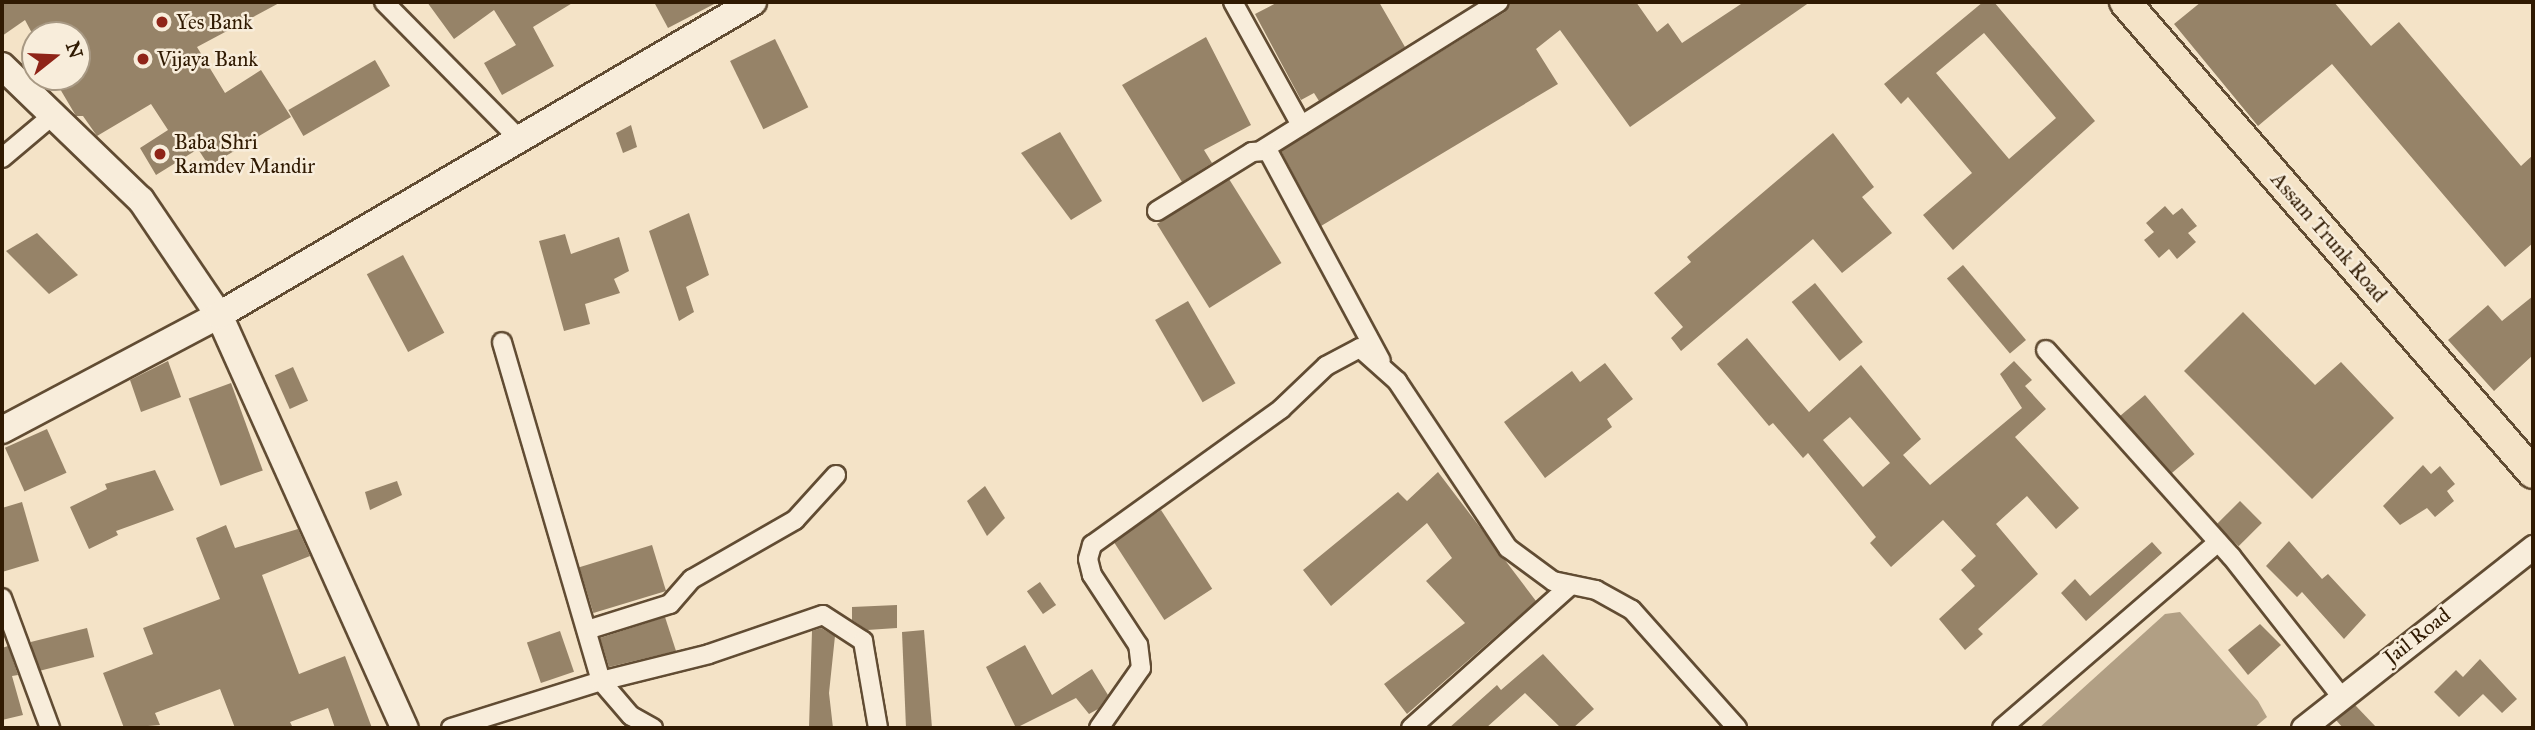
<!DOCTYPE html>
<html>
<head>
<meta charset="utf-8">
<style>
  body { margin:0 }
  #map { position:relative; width:2535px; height:730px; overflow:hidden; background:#f4e3c7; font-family:"IM FELL Great Primer",serif }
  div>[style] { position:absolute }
  .water>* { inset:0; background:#b19f84 }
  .building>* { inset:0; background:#968368; transform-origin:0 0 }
  .roads { filter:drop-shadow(2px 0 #614c33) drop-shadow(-2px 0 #614c33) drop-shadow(0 2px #614c33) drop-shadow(0 -2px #614c33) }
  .minor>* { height:18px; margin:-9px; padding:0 9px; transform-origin:9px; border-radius:9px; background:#f8eddb }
  .tertiary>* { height:23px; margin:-11.5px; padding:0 11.5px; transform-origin:11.5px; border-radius:11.5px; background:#f8eddb }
  .secondary>* { height:26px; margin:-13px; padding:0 13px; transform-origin:13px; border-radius:13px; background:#f8eddb }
  .primary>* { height:30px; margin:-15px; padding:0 15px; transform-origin:15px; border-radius:15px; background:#f4e3c7 }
  .dots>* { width:19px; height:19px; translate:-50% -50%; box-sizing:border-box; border:4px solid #f8eddb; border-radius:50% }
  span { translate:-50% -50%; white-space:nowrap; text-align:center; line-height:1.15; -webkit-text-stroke:5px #f8eddb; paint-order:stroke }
  .poi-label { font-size:21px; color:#301a02 }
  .left { translate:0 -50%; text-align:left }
  .street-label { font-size:21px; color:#301a02 }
  .frame { position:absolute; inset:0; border:4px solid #301a02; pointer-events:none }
  .north { position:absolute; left:21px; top:21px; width:70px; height:70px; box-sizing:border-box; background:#f8eddb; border:2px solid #a89984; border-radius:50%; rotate:72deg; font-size:19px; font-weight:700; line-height:28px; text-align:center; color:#301a02 }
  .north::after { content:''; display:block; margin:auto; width:24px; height:32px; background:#8f2418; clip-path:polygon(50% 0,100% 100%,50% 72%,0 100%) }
</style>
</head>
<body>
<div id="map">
  <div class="water">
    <i style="clip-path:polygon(2180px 612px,2258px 701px,2267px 717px,2254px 728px,2039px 728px,2165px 614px)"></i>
  </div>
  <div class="building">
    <i style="clip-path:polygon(2px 2px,281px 2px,197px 47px,225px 93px,261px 70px,291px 117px,209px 166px,198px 149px,156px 175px,140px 148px,168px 130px,151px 104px,97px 136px,83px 116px,76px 116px,53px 77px,77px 77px,77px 35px,33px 35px,25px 20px,2px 36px)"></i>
    <i style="clip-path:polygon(427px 2px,574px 2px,533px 27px,554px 66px,502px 95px,484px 63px,516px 45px,494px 10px,454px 39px)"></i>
    <i style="clip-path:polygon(654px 2px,718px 2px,668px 28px)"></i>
    <i style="clip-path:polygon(1278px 2px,1379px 2px,1405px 47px,1319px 101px,1314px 93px,1301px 100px,1255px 14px)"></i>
    <i style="clip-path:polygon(1510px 2px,1636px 2px,1657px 32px,1668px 23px,1682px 43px,1744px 2px,1810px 2px,1630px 127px,1560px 30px,1536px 49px,1558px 84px,1321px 226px,1281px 151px,1505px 12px)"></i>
    <i style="clip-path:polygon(evenodd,1983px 2px,1994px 2px,2095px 121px,1953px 250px,1923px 215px,1972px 173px,1908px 97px,1901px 104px,1884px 84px,1983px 2px,1984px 33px,2056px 118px,2009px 159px,1936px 73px,1984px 33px)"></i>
    <i style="clip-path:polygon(2201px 2px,2334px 2px,2371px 46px,2399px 22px,2521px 166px,2533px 155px,2533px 243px,2505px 267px,2332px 64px,2258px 126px,2174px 24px)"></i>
    <i style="clip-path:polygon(1206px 37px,1251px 125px,1204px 150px,1212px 163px,1182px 182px,1122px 85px)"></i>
    <i style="left:775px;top:39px;width:76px;height:50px;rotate:64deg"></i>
    <i style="left:375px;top:60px;width:30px;height:100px;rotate:60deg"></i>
    <i style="clip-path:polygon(631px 125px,637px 147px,623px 153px,616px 133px)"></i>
    <i style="clip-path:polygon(1060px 132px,1102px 201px,1071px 220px,1021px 153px)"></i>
    <i style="clip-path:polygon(1833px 133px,1874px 187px,1862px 197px,1892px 233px,1842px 273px,1813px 239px,1681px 351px,1671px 338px,1683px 327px,1654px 293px,1691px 262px,1687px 257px)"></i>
    <i style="left:1229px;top:179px;width:99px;height:85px;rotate:58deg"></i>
    <i style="clip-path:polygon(2165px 206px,2173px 215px,2182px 208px,2197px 226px,2188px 233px,2196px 242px,2177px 259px,2169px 249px,2159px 258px,2144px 240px,2154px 232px,2146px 223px)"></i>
    <i style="clip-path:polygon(689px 213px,709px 275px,686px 287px,694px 312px,679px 321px,649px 231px)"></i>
    <i style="clip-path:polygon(37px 233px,78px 275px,49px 294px,6px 251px)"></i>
    <i style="clip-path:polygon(565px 234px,571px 254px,619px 237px,629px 271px,614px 279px,620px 293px,585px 304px,590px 324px,564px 331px,539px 241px)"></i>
    <i style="left:403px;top:255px;width:88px;height:41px;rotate:62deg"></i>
    <i style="left:1963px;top:265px;width:98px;height:21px;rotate:50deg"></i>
    <i style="left:1815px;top:283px;width:76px;height:30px;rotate:51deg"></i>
    <i style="clip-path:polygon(2533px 296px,2533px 355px,2494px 391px,2448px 340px,2488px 305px,2502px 321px)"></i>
    <i style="left:1188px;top:301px;width:95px;height:38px;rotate:60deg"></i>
    <i style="clip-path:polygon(2243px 312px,2315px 385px,2341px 362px,2394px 418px,2312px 499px,2184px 371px)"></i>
    <i style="clip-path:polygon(evenodd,1747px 338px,1809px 412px,1861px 365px,1921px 439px,1903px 455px,1930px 485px,2022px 408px,2000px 374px,2014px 361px,2032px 380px,2025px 386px,2046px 409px,2015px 437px,2079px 508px,2056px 529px,2027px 496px,1996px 524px,2038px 574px,1978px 629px,1983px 634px,1965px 650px,1939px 619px,1975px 586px,1961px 570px,1976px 556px,1943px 520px,1891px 567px,1870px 543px,1876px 537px,1808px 453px,1803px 458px,1773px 423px,1769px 426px,1717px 364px,1747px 338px,1850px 417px,1890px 463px,1863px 487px,1823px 440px,1850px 417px)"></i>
    <i style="clip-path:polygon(168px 361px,181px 397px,141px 412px,130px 380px)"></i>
    <i style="clip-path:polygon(1605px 363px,1633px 399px,1607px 419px,1612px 427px,1545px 478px,1504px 422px,1572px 371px,1580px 382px)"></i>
    <i style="left:293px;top:367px;width:37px;height:20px;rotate:66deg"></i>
    <i style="left:231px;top:383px;width:93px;height:45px;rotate:70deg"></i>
    <i style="left:2145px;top:395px;width:77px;height:33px;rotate:50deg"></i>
    <i style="left:47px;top:429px;width:48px;height:46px;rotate:66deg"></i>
    <i style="clip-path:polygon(2423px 465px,2431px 474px,2440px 466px,2455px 484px,2447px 491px,2454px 501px,2435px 517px,2427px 508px,2400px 525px,2383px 506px)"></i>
    <i style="clip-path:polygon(155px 470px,174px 510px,116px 531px,118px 535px,89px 549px,70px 507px,107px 489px,105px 484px)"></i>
    <i style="clip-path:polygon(1438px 472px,1536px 601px,1407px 714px,1384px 684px,1465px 623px,1426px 581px,1452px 558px,1427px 523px,1331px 606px,1303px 570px,1398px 492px,1407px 501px)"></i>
    <i style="clip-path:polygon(397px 481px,402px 495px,370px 510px,365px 492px)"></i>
    <i style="clip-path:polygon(985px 486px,1005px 518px,987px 536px,967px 501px)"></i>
    <i style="left:2240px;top:501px;width:31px;height:33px;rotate:45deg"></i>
    <i style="clip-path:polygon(22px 502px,39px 561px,2px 572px,2px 508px)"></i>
    <i style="left:1161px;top:510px;width:94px;height:57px;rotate:57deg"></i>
    <i style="clip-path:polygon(226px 525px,235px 548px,298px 529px,310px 556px,262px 575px,299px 674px,345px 656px,372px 728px,335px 728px,328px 708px,290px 722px,293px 728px,235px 728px,220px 689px,155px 713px,160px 725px,124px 728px,103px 673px,153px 654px,143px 628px,220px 599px,196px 538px)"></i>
    <i style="clip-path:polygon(2289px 541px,2322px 579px,2328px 574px,2366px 615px,2344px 639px,2302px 592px,2297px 597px,2266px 566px)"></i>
    <i style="clip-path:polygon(2152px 542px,2162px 553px,2086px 621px,2061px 593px,2075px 579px,2090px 596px)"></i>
    <i style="left:652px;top:545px;width:48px;height:76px;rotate:73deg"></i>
    <i style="left:1040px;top:582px;width:28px;height:16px;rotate:55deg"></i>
    <i style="clip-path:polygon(897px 605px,897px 628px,867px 630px,852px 620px,852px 607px)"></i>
    <i style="clip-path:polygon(665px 617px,676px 651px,609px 667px,600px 638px)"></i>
    <i style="clip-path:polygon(2260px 624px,2281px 645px,2248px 675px,2228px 650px)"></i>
    <i style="left:87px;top:628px;width:30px;height:58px;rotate:76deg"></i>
    <i style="clip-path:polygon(821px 628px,835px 636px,829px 693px,833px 728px,809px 728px,812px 631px)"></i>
    <i style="clip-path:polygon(924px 630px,932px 728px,906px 728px,902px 632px)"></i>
    <i style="left:560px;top:631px;width:43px;height:35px;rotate:71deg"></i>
    <i style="clip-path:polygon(1025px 645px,1052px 695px,1092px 669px,1108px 695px,1098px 709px,1089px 714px,1076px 698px,1016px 728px,986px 667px)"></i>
    <i style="clip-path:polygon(8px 646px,18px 675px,12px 676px,23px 715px,2px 720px,2px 648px)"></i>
    <i style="clip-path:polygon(1543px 654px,1594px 709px,1573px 728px,1561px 728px,1525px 693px,1486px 728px,1449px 728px,1497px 685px,1501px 690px)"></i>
    <i style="clip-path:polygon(2480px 659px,2517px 699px,2502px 713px,2483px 694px,2459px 717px,2434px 692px,2456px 670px,2463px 677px)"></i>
    <i style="clip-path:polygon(2355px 705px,2377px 728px,2343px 728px,2336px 720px)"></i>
  </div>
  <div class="roads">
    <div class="minor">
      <i style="left:384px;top:2px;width:190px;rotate:45.4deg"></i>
      <i style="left:1233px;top:2px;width:141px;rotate:61.1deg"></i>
      <i style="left:1262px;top:150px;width:279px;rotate:-32deg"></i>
      <i style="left:2px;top:158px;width:67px;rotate:-40.1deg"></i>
      <i style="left:1157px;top:211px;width:112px;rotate:-31.8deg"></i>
      <i style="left:1252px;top:152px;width:16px;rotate:-4deg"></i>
      <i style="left:1268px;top:151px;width:238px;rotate:61.7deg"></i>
      <i style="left:2046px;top:350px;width:277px;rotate:48.1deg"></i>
      <i style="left:2231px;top:556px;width:177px;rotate:51.9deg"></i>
      <i style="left:2px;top:598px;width:139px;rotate:69.7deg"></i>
      <i style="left:587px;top:630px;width:87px;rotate:-17.4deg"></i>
      <i style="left:670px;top:604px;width:33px;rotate:-49deg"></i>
      <i style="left:692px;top:579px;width:119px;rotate:-29.8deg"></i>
      <i style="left:795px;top:520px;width:61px;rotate:-47.7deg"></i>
      <i style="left:451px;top:728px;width:157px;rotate:-17.4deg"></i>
      <i style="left:601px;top:681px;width:353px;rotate:-106.3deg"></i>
      <i style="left:653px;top:728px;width:25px;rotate:-151deg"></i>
      <i style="left:631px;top:716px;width:46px;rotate:-130.6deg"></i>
      <i style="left:601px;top:681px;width:111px;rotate:-14deg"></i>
      <i style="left:709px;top:654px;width:120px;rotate:-18.9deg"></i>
      <i style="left:823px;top:615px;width:48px;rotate:33deg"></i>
      <i style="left:863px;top:641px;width:88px;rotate:80.2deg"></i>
      <i style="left:1099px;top:728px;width:73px;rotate:-55deg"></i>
      <i style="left:1141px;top:668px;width:23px;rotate:-97deg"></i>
      <i style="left:1138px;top:645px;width:84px;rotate:-123.3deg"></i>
      <i style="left:1092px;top:575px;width:16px;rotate:-104deg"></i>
      <i style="left:1088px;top:559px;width:15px;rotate:-74deg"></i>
      <i style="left:1092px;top:545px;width:233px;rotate:-35.7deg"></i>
      <i style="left:1281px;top:409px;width:62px;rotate:-43.7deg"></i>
      <i style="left:1326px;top:366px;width:38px;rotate:-28deg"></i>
      <i style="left:1360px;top:348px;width:50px;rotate:41.7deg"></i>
      <i style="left:1397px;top:381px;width:201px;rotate:56.4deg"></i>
      <i style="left:1508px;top:548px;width:56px;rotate:36.3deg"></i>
      <i style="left:1553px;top:581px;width:44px;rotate:11.8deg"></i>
      <i style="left:1596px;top:590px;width:41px;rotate:29.1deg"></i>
      <i style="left:1632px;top:610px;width:158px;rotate:48.3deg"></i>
      <i style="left:1411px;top:728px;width:213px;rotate:-41.8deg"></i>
      <i style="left:2002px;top:728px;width:285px;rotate:-40.7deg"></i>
    </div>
    <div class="tertiary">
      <i style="left:2303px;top:728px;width:293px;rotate:-38.2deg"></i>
    </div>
    <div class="secondary">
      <i style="left:2px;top:66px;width:193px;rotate:44deg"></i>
      <i style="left:141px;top:200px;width:139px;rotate:55.9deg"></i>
      <i style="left:219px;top:315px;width:453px;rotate:65.8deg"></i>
      <i style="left:2px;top:430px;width:246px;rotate:-27.9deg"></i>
      <i style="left:219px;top:315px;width:619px;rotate:-30.38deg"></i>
    </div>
    <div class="primary">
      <i style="left:2125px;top:2px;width:623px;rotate:49.1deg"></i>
    </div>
  </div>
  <div class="dots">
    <i style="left:162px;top:22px;background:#8f2418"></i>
    <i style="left:143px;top:59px;background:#8f2418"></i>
    <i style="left:160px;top:154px;background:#8f2418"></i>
  </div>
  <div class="poi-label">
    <span class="left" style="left:176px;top:22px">Yes Bank</span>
    <span class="left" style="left:157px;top:59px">Vijaya Bank</span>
    <span class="left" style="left:174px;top:154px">Baba Shri<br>Ramdev Mandir</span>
  </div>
  <div class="street-label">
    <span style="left:2329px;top:237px;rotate:49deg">Assam Trunk Road</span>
    <span style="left:2417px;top:636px;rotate:-38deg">Jail Road</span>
  </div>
  <div class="frame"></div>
  <div class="north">N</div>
</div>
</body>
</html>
